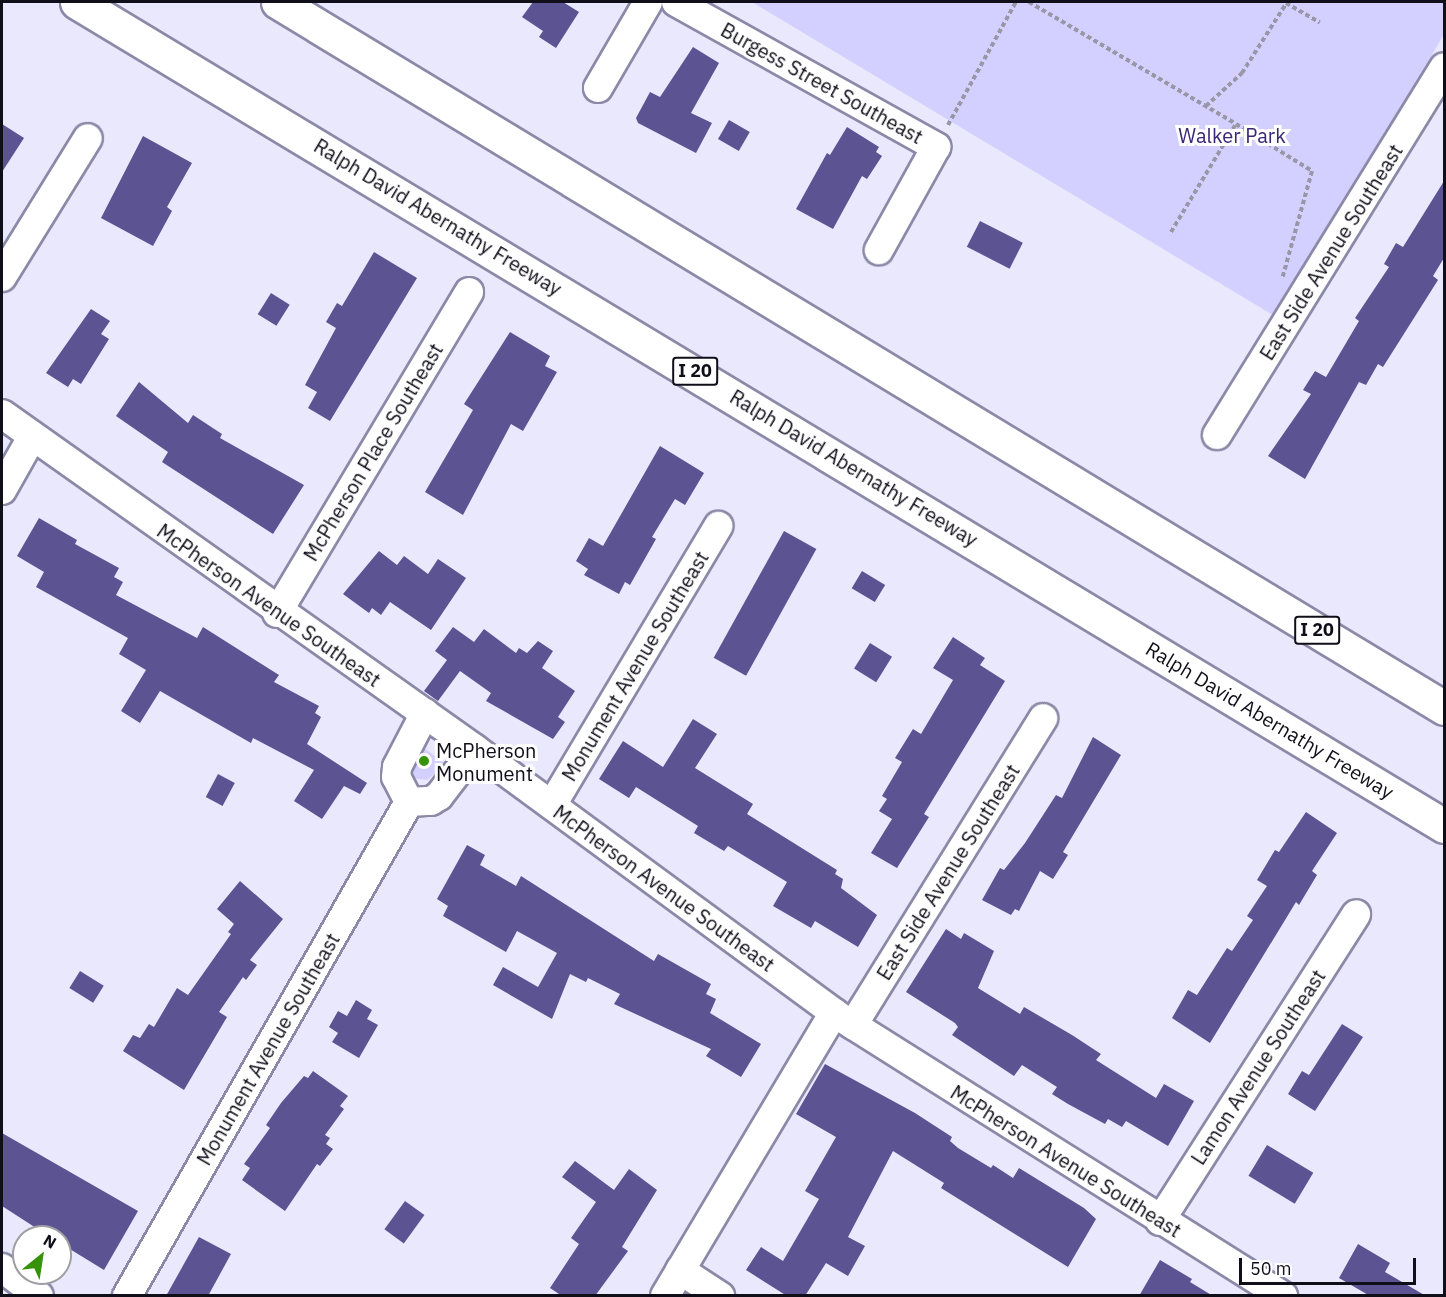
<!DOCTYPE html>
<html>
<head>
<meta charset="utf-8">
<style>
  body { margin:0 }
  #map { position:relative; width:1446px; height:1297px; overflow:hidden; background:#eae8fc; font-family:"IBM Plex Sans",sans-serif }
  div>[style] { position:absolute }
  .green>* { inset:0; background:#d3cffe }
  .building>* { inset:0; background:#5c5393; transform-origin:0 0 }
  .path>* { height:4px; margin-top:-2px; transform-origin:0; background:repeating-linear-gradient(90deg,#9896a7 0 4.5px,transparent 0 7.5px) }
  .roads { filter:drop-shadow(2px 0 #8b89a7) drop-shadow(-2px 0 #8b89a7) drop-shadow(0 2px #8b89a7) drop-shadow(0 -2px #8b89a7) }
  .minor>* { height:28px; margin:-14px; padding:0 14px; transform-origin:14px; border-radius:14px; background:#fff }
  .motorway>* { height:33px; margin:-16.5px; padding:0 16.5px; transform-origin:16.5px; border-radius:16.5px; background:#fff }
  .dots>* { width:16px; height:16px; translate:-50% -50%; box-sizing:border-box; border:3px solid #fff; border-radius:50% }
  span { translate:-50% -50%; white-space:nowrap; text-align:center; line-height:1.15; -webkit-text-stroke:6px #fff; paint-order:stroke }
  .shield-label span { padding:2px 4px; background:#fff; border:2px solid; border-radius:4px; -webkit-text-stroke-width:0 }
  .shield-label { font-size:18px; color:#100e19; font-weight:700 }
  .street-label { font-size:20px; color:#100e19 }
  .park-label { font-size:20px; color:#3a2676 }
  .poi-label { font-size:20px; color:#100e19 }
  .left { translate:0 -50%; text-align:left }
  .frame { position:absolute; inset:0; border:3px solid #100e19; pointer-events:none }
  .north { position:absolute; left:12px; top:1225px; width:60px; height:60px; box-sizing:border-box; background:#fff; border:2px solid #9f9fa3; border-radius:50%; rotate:30deg; font-size:16px; font-weight:700; line-height:24px; text-align:center; color:#100e19 }
  .north::after { content:''; display:block; margin:auto; width:21px; height:27px; background:#369209; clip-path:polygon(50% 0,100% 100%,50% 72%,0 100%) }
  .scale { position:absolute; left:1239px; top:1258px; width:177px; height:27px; box-sizing:border-box; border:3px solid #100e19; border-top:0; padding-left:8px; font-size:18px; line-height:21px; white-space:nowrap; color:#100e19; -webkit-text-stroke:4px #fff; paint-order:stroke }
</style>
</head>
<body>
<div id="map">
  <div class="green">
    <i style="clip-path:polygon(752px 2px,1444px 2px,1444px 34px,1278px 318px)"></i>
    <i style="clip-path:polygon(414px 741px,446px 764px,427px 780px,411px 778px,406px 763px)"></i>
  </div>
  <div class="building">
    <i style="clip-path:polygon(533px 2px,563px 2px,579px 12px,556px 48px,539px 37px,543px 31px,522px 17px)"></i>
    <i style="clip-path:polygon(693px 47px,719px 63px,691px 113px,712px 123px,696px 153px,638px 123px,636px 118px,650px 92px,660px 97px)"></i>
    <i style="left:729px;top:120px;width:24px;height:22px;rotate:30deg"></i>
    <i style="clip-path:polygon(2px 124px,24px 138px,2px 172px)"></i>
    <i style="clip-path:polygon(847px 127px,879px 147px,876px 152px,882px 156px,867px 179px,862px 176px,833px 229px,796px 209px,827px 153px,830px 155px)"></i>
    <i style="clip-path:polygon(143px 136px,192px 163px,167px 207px,172px 211px,153px 246px,101px 218px)"></i>
    <i style="clip-path:polygon(1444px 181px,1444px 258px,1433px 276px,1438px 280px,1383px 367px,1378px 364px,1366px 385px,1359px 382px,1305px 479px,1268px 456px,1311px 394px,1303px 390px,1315px 371px,1326px 377px,1359px 321px,1355px 318px,1389px 267px,1384px 264px,1396px 243px,1403px 247px)"></i>
    <i style="left:980px;top:221px;width:48px;height:29px;rotate:27deg"></i>
    <i style="clip-path:polygon(374px 252px,417px 278px,330px 421px,308px 408px,317px 392px,305px 385px,336px 328px,326px 322px,337px 303px,342px 306px)"></i>
    <i style="left:271px;top:293px;width:22px;height:25px;rotate:32deg"></i>
    <i style="clip-path:polygon(91px 309px,110px 321px,101px 334px,109px 339px,81px 384px,73px 379px,68px 387px,46px 373px)"></i>
    <i style="clip-path:polygon(510px 332px,550px 356px,545px 366px,557px 372px,523px 431px,511px 424px,463px 515px,425px 492px,473px 410px,464px 404px)"></i>
    <i style="clip-path:polygon(139px 382px,188px 423px,193px 415px,222px 434px,220px 438px,304px 485px,273px 534px,162px 462px,168px 452px,116px 416px)"></i>
    <i style="clip-path:polygon(660px 446px,704px 473px,685px 505px,675px 499px,652px 537px,656px 539px,630px 585px,625px 582px,619px 594px,584px 575px,588px 569px,576px 561px,589px 538px,603px 546px)"></i>
    <i style="clip-path:polygon(39px 518px,77px 540px,75px 544px,119px 568px,114px 577px,123px 582px,116px 595px,197px 638px,203px 627px,279px 675px,274px 682px,319px 706px,315px 713px,321px 717px,307px 744px,367px 783px,360px 794px,344px 786px,322px 819px,294px 801px,314px 770px,253px 738px,251px 743px,160px 691px,140px 723px,121px 711px,146px 670px,119px 654px,128px 638px,36px 587px,44px 572px,17px 556px)"></i>
    <i style="left:784px;top:531px;width:37px;height:145px;rotate:29deg"></i>
    <i style="clip-path:polygon(379px 551px,397px 565px,404px 556px,428px 574px,438px 559px,466px 578px,431px 630px,390px 602px,381px 615px,372px 608px,369px 613px,343px 594px)"></i>
    <i style="left:862px;top:571px;width:27px;height:20px;rotate:31deg"></i>
    <i style="clip-path:polygon(453px 627px,474px 642px,484px 629px,516px 653px,519px 648px,527px 653px,538px 641px,553px 651px,542px 668px,575px 691px,558px 717px,565px 722px,553px 739px,486px 701px,491px 693px,460px 671px,438px 701px,424px 691px,447px 660px,435px 651px)"></i>
    <i style="clip-path:polygon(953px 637px,985px 658px,980px 665px,1005px 681px,924px 814px,929px 817px,897px 868px,871px 853px,892px 819px,879px 811px,887px 799px,882px 796px,902px 762px,895px 758px,913px 729px,921px 734px,953px 680px,933px 668px)"></i>
    <i style="left:870px;top:643px;width:26px;height:30px;rotate:32deg"></i>
    <i style="clip-path:polygon(693px 719px,717px 734px,695px 768px,753px 804px,747px 814px,837px 870px,835px 874px,843px 879px,841px 888px,877px 915px,858px 947px,815px 921px,811px 928px,773px 906px,787px 882px,728px 846px,724px 851px,694px 833px,698px 826px,636px 787px,629px 798px,599px 779px,623px 741px,663px 767px)"></i>
    <i style="clip-path:polygon(1093px 737px,1121px 755px,1063px 852px,1068px 855px,1053px 879px,1040px 871px,1019px 911px,1015px 909px,1011px 915px,982px 900px,1000px 868px,1004px 870px,1025px 843px,1056px 795px,1062px 798px)"></i>
    <i style="left:218px;top:774px;width:19px;height:26px;rotate:28deg"></i>
    <i style="clip-path:polygon(1306px 812px,1337px 833px,1312px 871px,1317px 875px,1299px 905px,1296px 902px,1210px 1043px,1172px 1018px,1188px 990px,1197px 995px,1227px 948px,1232px 951px,1253px 920px,1247px 916px,1267px 886px,1257px 880px,1275px 850px,1279px 852px)"></i>
    <i style="clip-path:polygon(467px 845px,485px 855px,480px 865px,516px 886px,521px 876px,654px 961px,658px 954px,711px 984px,706px 994px,716px 999px,710px 1013px,761px 1044px,741px 1077px,706px 1056px,711px 1049px,614px 1004px,620px 994px,588px 978px,586px 982px,570px 974px,552px 1019px,493px 985px,503px 967px,538px 987px,557px 953px,517px 931px,506px 952px,443px 916px,448px 906px,437px 899px)"></i>
    <i style="clip-path:polygon(240px 881px,283px 919px,250px 960px,257px 965px,246px 980px,243px 977px,219px 1012px,227px 1017px,184px 1090px,123px 1051px,133px 1035px,140px 1038px,149px 1024px,154px 1027px,177px 988px,188px 995px,231px 934px,228px 932px,234px 924px,217px 909px)"></i>
    <i style="clip-path:polygon(946px 929px,961px 939px,964px 933px,994px 951px,978px 988px,1020px 1014px,1024px 1007px,1072px 1035px,1101px 1054px,1096px 1060px,1156px 1098px,1164px 1084px,1194px 1101px,1168px 1146px,1126px 1121px,1122px 1127px,1108px 1119px,1105px 1124px,1068px 1104px,1052px 1094px,1057px 1087px,1022px 1065px,1014px 1076px,952px 1035px,958px 1027px,955px 1023px,906px 992px)"></i>
    <i style="left:80px;top:971px;width:28px;height:20px;rotate:32deg"></i>
    <i style="clip-path:polygon(356px 1000px,372px 1010px,367px 1019px,378px 1025px,359px 1058px,332px 1042px,338px 1033px,329px 1027px,338px 1011px,347px 1016px)"></i>
    <i style="clip-path:polygon(1342px 1024px,1363px 1037px,1315px 1111px,1288px 1094px,1302px 1071px,1309px 1075px)"></i>
    <i style="clip-path:polygon(825px 1064px,915px 1113px,952px 1137px,950px 1141px,958px 1148px,991px 1168px,993px 1165px,1013px 1178px,1019px 1168px,1084px 1208px,1096px 1219px,1068px 1267px,941px 1188px,944px 1183px,893px 1151px,848px 1237px,865px 1246px,848px 1276px,826px 1263px,805px 1296px,787px 1296px,746px 1270px,761px 1247px,783px 1261px,819px 1199px,805px 1191px,836px 1137px,796px 1114px)"></i>
    <i style="clip-path:polygon(313px 1071px,348px 1096px,340px 1106px,344px 1109px,325px 1135px,330px 1138px,326px 1144px,333px 1149px,320px 1166px,317px 1164px,285px 1211px,242px 1180px,250px 1168px,244px 1164px,270px 1128px,266px 1125px,281px 1103px,304px 1076px,308px 1078px)"></i>
    <i style="clip-path:polygon(2px 1133px,138px 1211px,104px 1270px,60px 1243px,60px 1237px,50px 1237px,2px 1206px)"></i>
    <i style="left:1267px;top:1145px;width:54px;height:36px;rotate:31deg"></i>
    <i style="clip-path:polygon(575px 1161px,614px 1190px,629px 1169px,657px 1190px,622px 1247px,628px 1251px,595px 1296px,562px 1296px,550px 1288px,579px 1244px,571px 1238px,596px 1202px,562px 1177px)"></i>
    <i style="left:405px;top:1201px;width:24px;height:35px;rotate:36deg"></i>
    <i style="clip-path:polygon(199px 1237px,231px 1254px,208px 1296px,166px 1296px)"></i>
    <i style="clip-path:polygon(1358px 1244px,1390px 1263px,1385px 1272px,1426px 1296px,1370px 1296px,1339px 1278px)"></i>
    <i style="clip-path:polygon(1160px 1260px,1192px 1279px,1190px 1282px,1213px 1296px,1139px 1296px)"></i>
  </div>
  <div class="path">
    <i style="left:1029px;top:2px;width:240px;rotate:30.5deg"></i>
    <i style="left:1286px;top:3px;width:39px;rotate:30deg"></i>
    <i style="left:1206px;top:106px;width:49px;rotate:-42.5deg"></i>
    <i style="left:1242px;top:73px;width:84px;rotate:-57.6deg"></i>
    <i style="left:948px;top:125px;width:141px;rotate:-61.1deg"></i>
    <i style="left:1171px;top:232px;width:126px;rotate:-59deg"></i>
    <i style="left:1236px;top:124px;width:89px;rotate:31.7deg"></i>
    <i style="left:1312px;top:171px;width:112px;rotate:105.5deg"></i>
  </div>
  <div class="roads">
    <div class="minor">
      <i style="left:676px;top:2px;width:298px;rotate:29.1deg"></i>
      <i style="left:936px;top:147px;width:118px;rotate:119deg"></i>
      <i style="left:598px;top:88px;width:99px;rotate:-59.8deg"></i>
      <i style="left:2px;top:277px;width:163px;rotate:-58.3deg"></i>
      <i style="left:2px;top:414px;width:580px;rotate:35.31deg"></i>
      <i style="left:475px;top:749px;width:446px;rotate:36.3deg"></i>
      <i style="left:834px;top:1013px;width:531px;rotate:32.22deg"></i>
      <i style="left:1217px;top:435px;width:432px;rotate:-58.3deg"></i>
      <i style="left:2px;top:490px;width:61px;rotate:-60.5deg"></i>
      <i style="left:277px;top:613px;width:374px;rotate:-59.1deg"></i>
      <i style="left:409px;top:802px;width:28px;rotate:-117deg"></i>
      <i style="left:396px;top:777px;width:10px;rotate:-84deg"></i>
      <i style="left:397px;top:767px;width:61px;rotate:-62.6deg"></i>
      <i style="left:409px;top:802px;width:22px;rotate:-3deg"></i>
      <i style="left:431px;top:801px;width:9px;rotate:-32deg"></i>
      <i style="left:439px;top:796px;width:59px;rotate:-52.5deg"></i>
      <i style="left:552px;top:805px;width:325px;rotate:-59.2deg"></i>
      <i style="left:853px;top:1025px;width:361px;rotate:-58.2deg"></i>
      <i style="left:1160px;top:1221px;width:364px;rotate:-57.4deg"></i>
      <i style="left:2px;top:1268px;width:46px;rotate:37.1deg"></i>
      <i style="left:680px;top:1270px;width:48px;rotate:33deg"></i>
      <i style="left:127px;top:1296px;width:569px;rotate:-60.28deg"></i>
      <i style="left:665px;top:1296px;width:330px;rotate:-59.2deg"></i>
    </div>
    <div class="motorway">
      <i style="left:77px;top:2px;width:1596px;rotate:31.08deg"></i>
      <i style="left:278px;top:2px;width:1363px;rotate:31.19deg"></i>
    </div>
  </div>
  <div class="dots">
    <i style="left:424px;top:761px;background:#369209"></i>
  </div>
  <div class="shield-label">
    <span style="left:695px;top:371px">I 20</span>
    <span style="left:1317px;top:630px">I 20</span>
  </div>
  <div class="street-label">
    <span style="left:822px;top:83px;rotate:29deg">Burgess Street Southeast</span>
    <span style="left:438px;top:217px;rotate:31deg">Ralph David Abernathy Freeway</span>
    <span style="left:1331px;top:252px;rotate:-58deg">East Side Avenue Southeast</span>
    <span style="left:373px;top:452px;rotate:-59deg">McPherson Place Southeast</span>
    <span style="left:854px;top:468px;rotate:31deg">Ralph David Abernathy Freeway</span>
    <span style="left:269px;top:605px;rotate:35deg">McPherson Avenue Southeast</span>
    <span style="left:635px;top:666px;rotate:-59deg">Monument Avenue Southeast</span>
    <span style="left:1270px;top:720px;rotate:31deg">Ralph David Abernathy Freeway</span>
    <span style="left:948px;top:872px;rotate:-58deg">East Side Avenue Southeast</span>
    <span style="left:664px;top:888px;rotate:36deg">McPherson Avenue Southeast</span>
    <span style="left:268px;top:1049px;rotate:-60deg">Monument Avenue Southeast</span>
    <span style="left:1258px;top:1067px;rotate:-57deg">Lamon Avenue Southeast</span>
    <span style="left:1066px;top:1161px;rotate:32deg">McPherson Avenue Southeast</span>
  </div>
  <div class="park-label">
    <span style="left:1232px;top:135px">Walker Park</span>
  </div>
  <div class="poi-label">
    <span class="left" style="left:436px;top:762px">McPherson<br>Monument</span>
  </div>
  <div class="frame"></div>
  <div class="north">N</div>
  <div class="scale">50 m</div>
</div>
</body>
</html>
